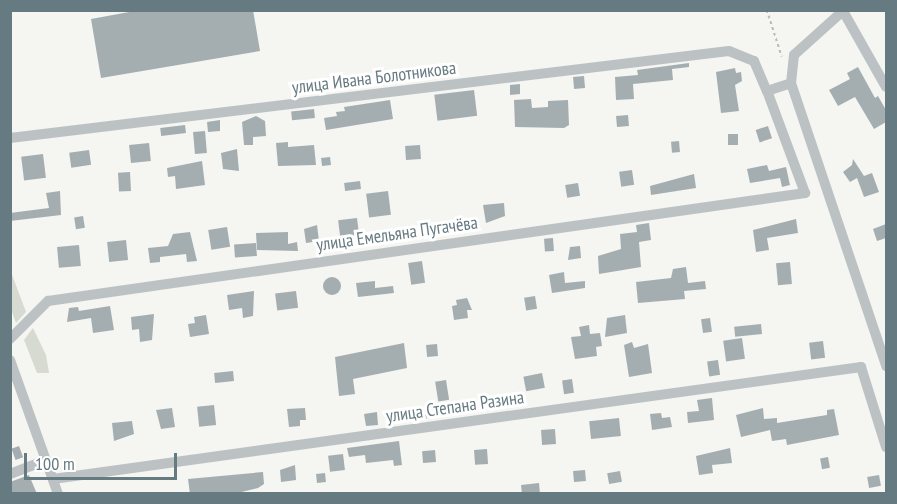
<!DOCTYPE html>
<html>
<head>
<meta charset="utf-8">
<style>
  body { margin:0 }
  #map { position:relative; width:897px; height:504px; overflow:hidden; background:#f5f5f2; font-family:"PT Sans Narrow",sans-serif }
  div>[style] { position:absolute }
  .green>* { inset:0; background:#d6dad1 }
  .building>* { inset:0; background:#a4aeb1; transform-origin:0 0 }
  .round { border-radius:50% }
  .path>* { height:1.5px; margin-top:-0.75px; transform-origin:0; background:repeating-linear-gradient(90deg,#b7bbbc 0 3px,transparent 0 6px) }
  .minor>* { height:10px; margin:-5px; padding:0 5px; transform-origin:5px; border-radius:5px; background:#bcc2c4 }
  span { translate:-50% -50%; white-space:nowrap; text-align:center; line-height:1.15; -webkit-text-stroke:6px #fff; paint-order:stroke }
  .street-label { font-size:18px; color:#667a81 }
  .frame { position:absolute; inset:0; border:12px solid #667a81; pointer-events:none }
  .scale { position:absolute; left:24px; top:453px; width:153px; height:27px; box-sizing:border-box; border:3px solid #667a81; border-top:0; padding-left:8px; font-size:18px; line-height:21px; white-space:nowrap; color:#667a81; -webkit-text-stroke:4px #fff; paint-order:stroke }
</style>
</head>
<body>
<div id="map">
  <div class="green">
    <i style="clip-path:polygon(11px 272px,26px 312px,16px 323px,11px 309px)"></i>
    <i style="clip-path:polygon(33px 328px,46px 355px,49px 373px,37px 373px,24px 340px)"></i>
  </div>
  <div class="building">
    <i style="clip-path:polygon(140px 10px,253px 10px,260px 51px,101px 78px,91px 19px)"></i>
    <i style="clip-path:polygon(689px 63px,689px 67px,672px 69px,673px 80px,633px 84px,634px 99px,616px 100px,615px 77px,638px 75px,637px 70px)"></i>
    <i style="clip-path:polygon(858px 67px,875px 98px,878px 96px,886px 110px,886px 122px,874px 129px,855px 97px,838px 106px,829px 90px,850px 79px,847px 73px)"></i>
    <i style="clip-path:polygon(735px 68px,736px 73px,741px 72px,742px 81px,735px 85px,739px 111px,721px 113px,716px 72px)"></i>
    <i style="left:584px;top:76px;width:12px;height:11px;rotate:85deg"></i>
    <i style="clip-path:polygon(520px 84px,520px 94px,510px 95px,510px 85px)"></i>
    <i style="left:474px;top:90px;width:26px;height:40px;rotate:83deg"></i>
    <i style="clip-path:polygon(531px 99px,532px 108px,548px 107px,548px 101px,568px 100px,569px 125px,564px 128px,515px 127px,514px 100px)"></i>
    <i style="clip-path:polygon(390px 100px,393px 119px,326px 130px,324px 118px,337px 116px,336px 112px,345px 111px,344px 107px)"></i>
    <i style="left:314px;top:109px;width:9px;height:23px;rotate:84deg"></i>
    <i style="left:628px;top:115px;width:11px;height:12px;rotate:85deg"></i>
    <i style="clip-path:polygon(256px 116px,265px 121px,266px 136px,253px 137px,253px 145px,244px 145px,242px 122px)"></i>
    <i style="clip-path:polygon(220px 120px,220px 131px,208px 132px,207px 122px)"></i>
    <i style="left:185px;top:125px;width:8px;height:25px;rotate:83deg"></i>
    <i style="left:768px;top:126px;width:13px;height:13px;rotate:72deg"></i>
    <i style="left:205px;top:131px;width:22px;height:12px;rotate:85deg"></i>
    <i style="left:728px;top:134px;width:10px;height:11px"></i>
    <i style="left:679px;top:141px;width:11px;height:8px;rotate:85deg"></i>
    <i style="clip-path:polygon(288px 142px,288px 147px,314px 145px,316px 165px,278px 166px,276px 143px)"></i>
    <i style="left:149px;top:143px;width:18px;height:20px;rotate:84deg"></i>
    <i style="left:420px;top:145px;width:14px;height:15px;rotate:86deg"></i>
    <i style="clip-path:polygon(237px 149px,239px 171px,223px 169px,221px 153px)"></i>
    <i style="left:89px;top:150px;width:15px;height:20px;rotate:82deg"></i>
    <i style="left:43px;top:154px;width:24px;height:22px;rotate:83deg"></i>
    <i style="left:330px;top:157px;width:8px;height:9px;rotate:83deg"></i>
    <i style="clip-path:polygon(853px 159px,864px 176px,872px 173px,879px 192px,864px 197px,857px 178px,850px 182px,843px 172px,852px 165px)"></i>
    <i style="clip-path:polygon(202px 161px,205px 185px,176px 189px,175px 176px,168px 177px,167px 168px)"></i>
    <i style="clip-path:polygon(767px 165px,769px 171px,786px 167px,790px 185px,782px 187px,780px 178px,750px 183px,747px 169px)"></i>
    <i style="left:632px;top:170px;width:15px;height:13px;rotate:82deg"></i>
    <i style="left:130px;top:172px;width:19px;height:12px;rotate:87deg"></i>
    <i style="clip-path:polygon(694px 174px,696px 188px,651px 195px,650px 186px)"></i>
    <i style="left:360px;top:181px;width:8px;height:16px;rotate:83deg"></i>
    <i style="left:578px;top:183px;width:13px;height:13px;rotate:81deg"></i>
    <i style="clip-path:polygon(60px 191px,61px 215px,10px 221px,10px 213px,49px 208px,46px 193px)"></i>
    <i style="left:388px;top:191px;width:24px;height:22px;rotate:83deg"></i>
    <i style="clip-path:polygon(504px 203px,505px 216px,486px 223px,483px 205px)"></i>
    <i style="left:83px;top:216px;width:12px;height:9px;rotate:81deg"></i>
    <i style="left:357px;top:218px;width:17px;height:19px;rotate:83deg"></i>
    <i style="clip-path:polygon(796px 219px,798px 233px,767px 238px,769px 250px,756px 252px,753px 230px)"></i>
    <i style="clip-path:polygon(649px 223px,651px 240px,639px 242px,641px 267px,599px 274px,598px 256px,621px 249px,620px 234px,637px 232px,636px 225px)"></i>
    <i style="clip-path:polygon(886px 224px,886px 238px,877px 241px,873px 229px)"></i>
    <i style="clip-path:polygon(317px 225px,319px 241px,306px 243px,304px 229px)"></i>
    <i style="left:227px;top:227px;width:20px;height:19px;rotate:81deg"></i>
    <i style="clip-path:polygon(190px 232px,197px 261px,187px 262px,186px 254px,160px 257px,160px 262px,150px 263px,148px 248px,168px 246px,173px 234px)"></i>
    <i style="clip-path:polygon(288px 232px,288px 244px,297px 242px,298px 251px,257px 250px,256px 233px)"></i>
    <i style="left:553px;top:238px;width:13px;height:9px;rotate:86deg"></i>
    <i style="left:126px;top:240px;width:20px;height:19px;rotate:84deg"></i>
    <i style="left:256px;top:243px;width:13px;height:22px;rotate:86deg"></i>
    <i style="left:79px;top:245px;width:21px;height:22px;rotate:85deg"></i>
    <i style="clip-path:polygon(580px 246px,581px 258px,568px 260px,570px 247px)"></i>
    <i style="left:422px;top:261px;width:22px;height:14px;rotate:82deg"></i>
    <i style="left:790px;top:262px;width:22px;height:14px;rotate:85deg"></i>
    <i style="clip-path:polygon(686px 267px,688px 283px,705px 281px,706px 289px,684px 291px,685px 299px,638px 303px,636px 282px,671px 278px,673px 269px)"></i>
    <i style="clip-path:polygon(564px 272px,565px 283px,585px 281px,585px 288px,552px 293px,549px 275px)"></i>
    <i class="round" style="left:323px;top:277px;width:18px;height:18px"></i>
    <i style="clip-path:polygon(375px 281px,375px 288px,393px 286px,394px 293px,358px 297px,356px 283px)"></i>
    <i style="clip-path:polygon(254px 291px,253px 316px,243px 318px,242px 308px,229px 310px,227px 295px)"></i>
    <i style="left:296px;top:291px;width:17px;height:21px;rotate:83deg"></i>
    <i style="left:535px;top:296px;width:13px;height:11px;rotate:81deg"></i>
    <i style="clip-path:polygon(467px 298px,472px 310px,467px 310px,468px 318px,454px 320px,452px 306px,457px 305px,456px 300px)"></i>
    <i style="clip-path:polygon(110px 306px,114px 330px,93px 333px,91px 318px,67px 322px,69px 308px,78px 307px,79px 311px)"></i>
    <i style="clip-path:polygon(154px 314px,152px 340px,140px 342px,139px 329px,132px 330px,131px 317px)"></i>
    <i style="clip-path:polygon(206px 315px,209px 334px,190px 337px,188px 324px,195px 323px,194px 317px)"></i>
    <i style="clip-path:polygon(625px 315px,627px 333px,605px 337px,607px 318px)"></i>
    <i style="left:710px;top:318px;width:14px;height:9px;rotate:82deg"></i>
    <i style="left:761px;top:324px;width:10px;height:27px;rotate:84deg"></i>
    <i style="clip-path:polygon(589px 325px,590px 334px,600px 333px,602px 346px,596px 347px,597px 356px,575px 359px,571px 337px,581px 336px,579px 327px)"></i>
    <i style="left:742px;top:338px;width:21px;height:19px;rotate:82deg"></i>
    <i style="left:823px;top:341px;width:17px;height:14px;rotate:83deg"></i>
    <i style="clip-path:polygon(632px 342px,634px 348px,648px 344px,652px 373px,629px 377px,624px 345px)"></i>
    <i style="clip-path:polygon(404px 343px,407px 368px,353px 379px,355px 394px,339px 396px,335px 357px)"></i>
    <i style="left:437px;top:344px;width:12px;height:11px;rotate:85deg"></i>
    <i style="left:718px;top:360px;width:15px;height:11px;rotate:82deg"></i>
    <i style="left:233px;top:371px;width:10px;height:19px;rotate:84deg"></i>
    <i style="left:542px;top:373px;width:15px;height:19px;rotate:79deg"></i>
    <i style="left:572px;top:379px;width:14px;height:10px;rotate:82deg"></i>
    <i style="left:446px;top:380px;width:20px;height:11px;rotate:81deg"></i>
    <i style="clip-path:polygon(712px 398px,714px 420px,688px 423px,687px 412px,699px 411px,697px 400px)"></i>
    <i style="left:214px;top:405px;width:20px;height:17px;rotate:84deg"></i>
    <i style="clip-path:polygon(172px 408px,175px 427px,161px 429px,156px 410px)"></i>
    <i style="clip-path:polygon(305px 408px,306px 420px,300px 420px,300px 426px,289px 427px,287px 409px)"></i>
    <i style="left:426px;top:408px;width:11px;height:26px;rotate:85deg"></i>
    <i style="clip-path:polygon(763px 408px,764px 419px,777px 418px,777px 423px,827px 415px,827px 410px,834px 409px,839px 435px,787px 445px,786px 439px,772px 441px,770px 430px,741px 437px,736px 415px)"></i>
    <i style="clip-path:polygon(377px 412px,378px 425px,366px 426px,364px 414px)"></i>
    <i style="clip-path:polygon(661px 413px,662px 418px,670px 417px,672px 427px,652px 430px,650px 414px)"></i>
    <i style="left:619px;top:418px;width:18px;height:30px;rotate:84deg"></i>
    <i style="clip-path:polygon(132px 421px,134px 434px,114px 441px,112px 423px)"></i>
    <i style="left:555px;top:429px;width:15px;height:14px;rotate:86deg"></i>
    <i style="clip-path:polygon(399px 441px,402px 465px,394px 466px,393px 460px,366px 463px,365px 455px,349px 457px,347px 448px)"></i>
    <i style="left:19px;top:446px;width:12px;height:8px;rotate:70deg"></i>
    <i style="clip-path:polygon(730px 448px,732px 463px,712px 465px,713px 473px,699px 475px,696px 456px)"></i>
    <i style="left:487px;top:449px;width:15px;height:13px;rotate:86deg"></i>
    <i style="left:435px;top:450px;width:12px;height:13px;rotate:85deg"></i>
    <i style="left:343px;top:454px;width:16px;height:15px;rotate:83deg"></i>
    <i style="left:828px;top:457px;width:11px;height:8px;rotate:80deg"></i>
    <i style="clip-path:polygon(295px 465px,296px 480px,281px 482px,280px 470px)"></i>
    <i style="left:585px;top:470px;width:11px;height:12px;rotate:85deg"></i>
    <i style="left:620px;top:471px;width:11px;height:13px;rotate:80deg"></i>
    <i style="clip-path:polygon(263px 472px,264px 484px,258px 488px,233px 494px,190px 494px,188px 479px)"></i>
    <i style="left:325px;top:473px;width:9px;height:9px;rotate:84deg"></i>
    <i style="clip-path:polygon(29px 475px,37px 494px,10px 494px,10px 482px)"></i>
    <i style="left:879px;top:475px;width:11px;height:12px;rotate:80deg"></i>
    <i style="clip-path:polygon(539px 483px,540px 494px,522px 494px,521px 485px)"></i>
  </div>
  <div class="path">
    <i style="left:767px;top:10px;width:49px;rotate:72.3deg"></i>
  </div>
  <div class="minor">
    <i style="left:844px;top:10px;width:67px;rotate:138deg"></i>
    <i style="left:794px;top:55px;width:28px;rotate:96deg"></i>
    <i style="left:791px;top:83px;width:299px;rotate:71.4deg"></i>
    <i style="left:843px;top:11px;width:87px;rotate:60.5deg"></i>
    <i style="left:10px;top:138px;width:724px;rotate:-6.9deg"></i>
    <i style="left:729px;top:51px;width:27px;rotate:22deg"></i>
    <i style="left:754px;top:61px;width:33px;rotate:67deg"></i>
    <i style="left:767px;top:91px;width:25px;rotate:-18deg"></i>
    <i style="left:10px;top:339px;width:54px;rotate:-45deg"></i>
    <i style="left:48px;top:301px;width:765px;rotate:-8.12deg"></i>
    <i style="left:805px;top:193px;width:109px;rotate:-110.4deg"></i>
    <i style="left:10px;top:360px;width:142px;rotate:70.3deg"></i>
    <i style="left:10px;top:474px;width:39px;rotate:-21deg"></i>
    <i style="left:53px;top:479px;width:816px;rotate:-7.89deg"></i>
    <i style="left:861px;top:367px;width:84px;rotate:72.6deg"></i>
  </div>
  <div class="street-label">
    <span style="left:374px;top:78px;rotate:-7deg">улица Ивана Болотникова</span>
    <span style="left:397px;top:234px;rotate:-8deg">улица Емельяна Пугачёва</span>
    <span style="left:455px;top:407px;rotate:-8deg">улица Степана Разина</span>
  </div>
  <div class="frame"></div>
  <div class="scale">100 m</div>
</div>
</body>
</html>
